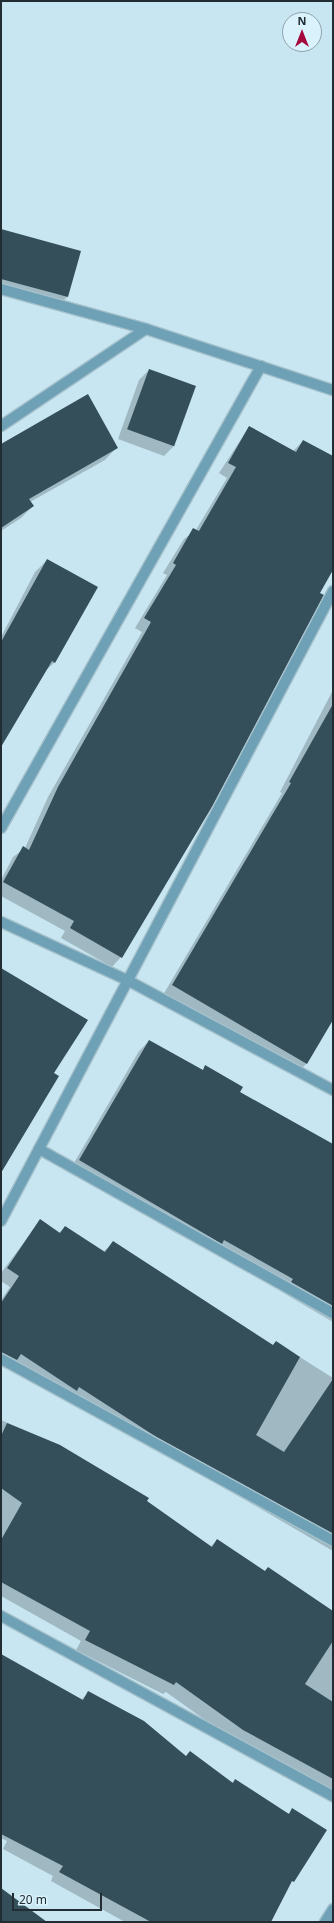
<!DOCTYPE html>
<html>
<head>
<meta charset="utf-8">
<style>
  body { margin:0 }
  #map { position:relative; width:334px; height:1923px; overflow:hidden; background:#c7e6f2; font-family:"Noto Sans",sans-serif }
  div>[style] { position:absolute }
  .shadow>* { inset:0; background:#0003 }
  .building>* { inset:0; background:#354f5a; transform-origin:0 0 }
  .roads { filter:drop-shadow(1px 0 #a6c1cc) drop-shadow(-1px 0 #a6c1cc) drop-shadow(0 1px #a6c1cc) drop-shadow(0 -1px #a6c1cc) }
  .minor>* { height:10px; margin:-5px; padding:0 5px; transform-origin:5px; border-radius:5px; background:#6ea1b5 }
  span { translate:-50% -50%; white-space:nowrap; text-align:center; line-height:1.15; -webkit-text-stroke:4px #d9f2fc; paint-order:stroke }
  .frame { position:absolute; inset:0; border:2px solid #212d32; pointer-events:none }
  .north { position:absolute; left:282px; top:12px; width:40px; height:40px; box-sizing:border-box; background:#d9f2fc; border:1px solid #8fa3ab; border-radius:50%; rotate:0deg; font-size:11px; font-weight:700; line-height:16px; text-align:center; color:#212d32 }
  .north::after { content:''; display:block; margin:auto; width:14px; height:18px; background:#a4083c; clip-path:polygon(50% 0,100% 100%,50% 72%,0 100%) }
  .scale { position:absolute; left:12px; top:1893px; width:90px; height:18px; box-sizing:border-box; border:2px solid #212d32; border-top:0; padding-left:5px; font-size:12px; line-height:14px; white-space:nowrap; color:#212d32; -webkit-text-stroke:3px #d9f2fc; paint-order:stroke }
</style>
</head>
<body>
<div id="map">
  <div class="shadow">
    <i style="clip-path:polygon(1px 231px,80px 251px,67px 297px,57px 307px,1px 291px)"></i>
    <i style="clip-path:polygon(149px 370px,174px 446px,164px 456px,118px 439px,139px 380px)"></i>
    <i style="clip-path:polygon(249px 427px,293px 451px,303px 441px,333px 456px,333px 568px,121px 957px,112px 967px,61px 938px,65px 931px,1px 896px,1px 880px,13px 857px,25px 848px,48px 797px,142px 632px,135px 628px,167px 575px,163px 573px,184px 539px,196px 530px,227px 478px,219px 473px)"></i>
    <i style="clip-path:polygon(117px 447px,105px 460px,30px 502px,33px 506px,21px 518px,1px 531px,1px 450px)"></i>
    <i style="clip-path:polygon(47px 560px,55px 662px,43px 673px,1px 745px,1px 637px,35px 572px)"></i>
    <i style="clip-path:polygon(333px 690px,333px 1016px,306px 1064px,296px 1074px,163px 995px,282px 793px,280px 792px)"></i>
    <i style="clip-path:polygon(149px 1041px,202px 1071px,206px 1067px,239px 1092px,333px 1147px,333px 1322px,282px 1292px,284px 1289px,174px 1232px,70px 1170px,139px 1051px)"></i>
    <i style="clip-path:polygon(40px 1221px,59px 1233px,65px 1227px,103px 1252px,113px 1243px,272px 1346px,276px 1342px,333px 1378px,333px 1551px,12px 1364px,6px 1369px,1px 1366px,1px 1300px,10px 1287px,1px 1281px,1px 1273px)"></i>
    <i style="clip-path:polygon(1px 1420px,60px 1445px,210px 1547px,217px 1540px,264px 1572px,268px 1568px,333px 1612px,333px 1795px,233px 1740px,166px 1692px,163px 1694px,76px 1650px,81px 1641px,1px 1596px)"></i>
    <i style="clip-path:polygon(1px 1655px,81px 1700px,89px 1692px,186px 1757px,232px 1783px,235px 1780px,288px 1814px,292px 1810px,326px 1830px,286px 1889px,270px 1922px,125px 1922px,51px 1881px,53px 1876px,3px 1849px,7px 1841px,1px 1838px)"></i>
  </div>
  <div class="building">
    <i style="clip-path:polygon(1px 229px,81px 251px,68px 297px,1px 279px)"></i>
    <i style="left:149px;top:369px;width:50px;height:64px;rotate:20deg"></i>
    <i style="clip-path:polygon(88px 394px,118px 448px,29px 499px,34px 506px,1px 528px,1px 444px)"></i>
    <i style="clip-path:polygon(249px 426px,296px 452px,303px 440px,333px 456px,333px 570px,320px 593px,324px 595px,213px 805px,122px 958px,70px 928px,74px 921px,3px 882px,23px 846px,29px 850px,58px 787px,151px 622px,144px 618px,176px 565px,173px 563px,193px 528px,199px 531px,236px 467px,228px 463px)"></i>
    <i style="clip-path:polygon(47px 559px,98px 587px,55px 663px,52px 661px,1px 747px,1px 642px)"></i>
    <i style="clip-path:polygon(333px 704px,333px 1020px,307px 1064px,172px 985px,291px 783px,289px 782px)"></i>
    <i style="clip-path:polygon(1px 968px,88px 1020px,54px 1073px,59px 1076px,1px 1173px)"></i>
    <i style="clip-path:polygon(149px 1040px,203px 1070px,205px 1065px,243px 1087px,240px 1092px,333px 1144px,333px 1306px,291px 1282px,293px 1279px,224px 1240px,222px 1244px,79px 1160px)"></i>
    <i style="clip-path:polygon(40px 1219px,60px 1233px,65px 1226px,105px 1252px,113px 1241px,273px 1345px,276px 1341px,300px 1357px,256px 1435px,284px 1452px,333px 1379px,333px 1534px,158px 1438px,79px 1387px,77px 1391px,21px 1354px,17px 1360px,1px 1352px,1px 1303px,19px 1276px,7px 1268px)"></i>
    <i style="clip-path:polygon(7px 1423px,60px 1445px,149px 1498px,147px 1501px,212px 1547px,217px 1539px,265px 1571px,268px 1567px,333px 1611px,333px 1641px,305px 1684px,333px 1702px,333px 1779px,243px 1730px,176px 1682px,174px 1685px,85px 1640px,90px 1631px,1px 1582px,1px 1540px,22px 1503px,1px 1488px,1px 1436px)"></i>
    <i style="clip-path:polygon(1px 1654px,83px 1700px,88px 1691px,144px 1721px,186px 1756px,190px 1751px,233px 1783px,235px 1779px,289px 1814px,292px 1808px,327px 1830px,294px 1882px,292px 1881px,271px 1922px,151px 1922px,59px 1872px,63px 1866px,1px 1834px)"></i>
    <i style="clip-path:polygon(1px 1888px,47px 1922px,1px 1922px)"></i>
  </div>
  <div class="roads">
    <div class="minor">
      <i style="left:1px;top:289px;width:150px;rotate:15.4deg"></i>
      <i style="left:146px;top:329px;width:197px;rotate:18.1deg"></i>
      <i style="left:1px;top:426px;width:174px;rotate:-33.8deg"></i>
      <i style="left:1px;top:828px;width:530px;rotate:-60.63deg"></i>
      <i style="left:1px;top:922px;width:139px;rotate:24.7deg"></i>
      <i style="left:127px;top:980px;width:234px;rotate:28.1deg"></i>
      <i style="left:39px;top:1149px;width:337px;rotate:29.2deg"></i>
      <i style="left:1px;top:1221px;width:712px;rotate:-62.21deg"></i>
      <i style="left:1px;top:1359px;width:379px;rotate:28.7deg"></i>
      <i style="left:1px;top:1616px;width:378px;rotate:28.5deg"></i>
      <i style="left:325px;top:1922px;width:15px;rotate:-58deg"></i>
    </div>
  </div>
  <div class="frame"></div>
  <div class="north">N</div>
  <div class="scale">20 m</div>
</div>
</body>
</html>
